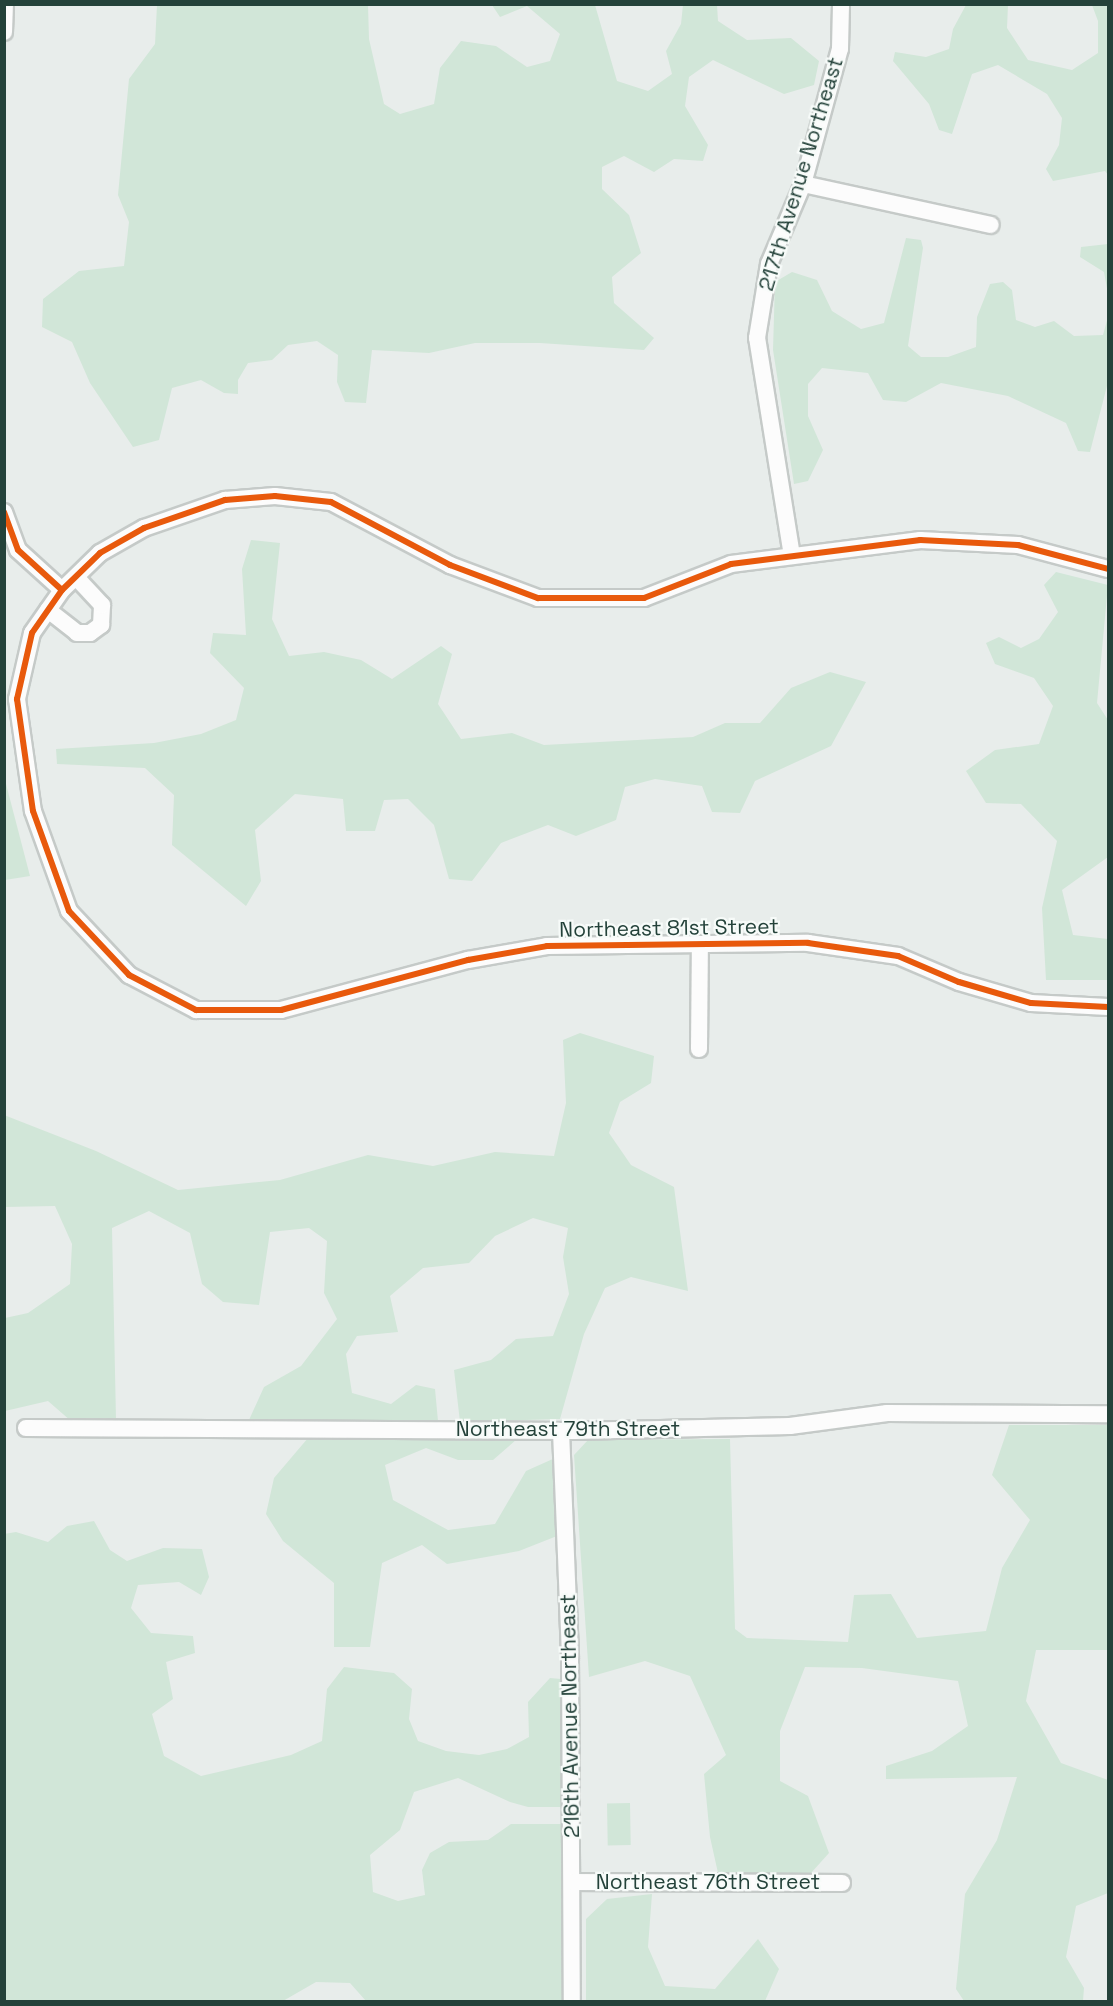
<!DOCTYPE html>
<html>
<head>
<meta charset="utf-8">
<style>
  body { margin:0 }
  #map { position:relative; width:1113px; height:2006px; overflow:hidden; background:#e8edeb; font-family:"Space Grotesk",sans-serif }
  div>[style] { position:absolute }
  .green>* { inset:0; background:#d1e6d8; transform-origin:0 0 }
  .roads { filter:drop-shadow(2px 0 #c5cac8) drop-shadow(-2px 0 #c5cac8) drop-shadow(0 2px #c5cac8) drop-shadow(0 -2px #c5cac8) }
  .minor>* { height:16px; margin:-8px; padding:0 8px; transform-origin:8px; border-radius:8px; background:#fcfcfc }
  .cycleway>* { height:6px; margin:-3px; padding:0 3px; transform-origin:3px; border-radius:3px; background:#e8590c }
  span { translate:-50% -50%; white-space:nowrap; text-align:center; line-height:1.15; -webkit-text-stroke:4.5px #f7fbf9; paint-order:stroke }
  .street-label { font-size:21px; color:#24423a }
  .frame { position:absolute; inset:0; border:6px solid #24423a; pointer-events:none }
</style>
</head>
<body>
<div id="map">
  <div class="green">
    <i style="clip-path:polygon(157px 5px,368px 5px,369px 39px,384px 104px,400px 114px,434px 104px,440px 68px,461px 41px,496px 46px,527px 67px,550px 61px,560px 34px,527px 6px,500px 17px,492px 5px,595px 5px,617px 81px,648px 91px,672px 74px,666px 51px,681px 24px,683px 5px,717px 5px,718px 21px,747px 40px,791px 38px,819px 61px,814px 85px,784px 94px,713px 60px,689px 77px,685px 106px,708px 145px,703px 161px,674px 159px,654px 172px,624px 156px,602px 167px,602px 189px,629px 215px,641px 253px,612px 277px,614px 303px,654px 338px,644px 350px,540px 343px,475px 343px,429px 353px,372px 350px,366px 403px,345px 402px,337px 382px,338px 355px,317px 341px,288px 345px,272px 360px,248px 363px,238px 380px,238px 394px,224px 393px,201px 380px,172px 388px,159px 440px,133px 447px,90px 383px,72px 342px,42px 327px,43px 299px,79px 271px,124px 266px,129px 222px,118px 195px,129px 79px,155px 44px)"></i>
    <i style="clip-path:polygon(966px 5px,1008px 5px,1007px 28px,1028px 60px,1072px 70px,1098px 53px,1098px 21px,1092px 5px,1108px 5px,1108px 175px,1105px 171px,1053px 181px,1046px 169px,1059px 145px,1062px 118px,1047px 94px,998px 65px,972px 74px,952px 134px,939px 130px,929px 104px,893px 61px,895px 52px,926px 57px,949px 49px,953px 29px)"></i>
    <i style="clip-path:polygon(906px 238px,921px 240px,923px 248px,908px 346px,921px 357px,948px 357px,976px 347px,977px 317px,990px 284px,1003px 282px,1012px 290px,1016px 320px,1035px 327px,1054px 321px,1074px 336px,1103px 335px,1108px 317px,1108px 382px,1090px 452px,1078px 451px,1066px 423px,1008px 396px,941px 383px,906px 402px,883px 400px,868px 373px,822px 368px,808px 384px,808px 416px,823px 450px,808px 481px,794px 484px,773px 350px,775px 282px,792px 272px,817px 280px,832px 311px,861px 329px,884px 323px)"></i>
    <i style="clip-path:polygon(1108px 244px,1108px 294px,1104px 272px,1080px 257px,1081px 247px)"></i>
    <i style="clip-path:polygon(251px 540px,280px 543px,272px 619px,289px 656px,324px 652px,361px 660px,392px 679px,441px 646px,452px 654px,438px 704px,461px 739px,512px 733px,544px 745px,693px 737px,725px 723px,760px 723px,791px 688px,830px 672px,866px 682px,831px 746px,755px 781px,740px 813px,712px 812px,702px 786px,655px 779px,625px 787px,616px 820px,576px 836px,548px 825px,501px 843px,472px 881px,449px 879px,434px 825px,408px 799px,384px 800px,375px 831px,346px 831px,343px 799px,295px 794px,255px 830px,261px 881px,246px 906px,172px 845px,174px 795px,145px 768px,57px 764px,56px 749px,154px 743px,201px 734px,236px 720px,244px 688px,210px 653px,213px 633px,246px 635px,242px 569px)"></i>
    <i style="clip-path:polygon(1056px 572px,1108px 585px,1097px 703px,1108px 720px,1108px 857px,1062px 890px,1073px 935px,1108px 939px,1108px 980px,1046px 980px,1042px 908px,1057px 841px,1021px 804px,986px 803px,966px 771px,995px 750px,1039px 744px,1053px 706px,1034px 678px,995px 664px,986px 643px,999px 637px,1021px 648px,1039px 639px,1058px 612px,1044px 585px)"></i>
    <i style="clip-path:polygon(5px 780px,30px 876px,5px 880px,4px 880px)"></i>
    <i style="clip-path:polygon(580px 1033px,654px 1056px,651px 1083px,620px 1102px,609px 1133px,631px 1165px,674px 1187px,688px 1291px,631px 1277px,605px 1288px,584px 1334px,560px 1419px,460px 1422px,454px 1370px,491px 1360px,516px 1339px,553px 1336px,569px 1294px,563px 1257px,568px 1228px,533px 1218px,495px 1236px,469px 1263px,423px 1268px,390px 1296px,398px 1332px,357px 1336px,346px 1354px,352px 1393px,391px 1404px,416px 1385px,435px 1389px,438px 1421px,249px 1420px,264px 1387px,301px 1366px,337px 1319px,324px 1293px,327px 1241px,309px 1228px,270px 1232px,259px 1305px,223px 1302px,202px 1284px,190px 1233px,149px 1211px,112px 1228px,116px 1419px,71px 1421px,48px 1401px,5px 1411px,5px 1318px,28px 1313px,70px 1284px,72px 1244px,55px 1206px,5px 1207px,4px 1115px,96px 1151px,178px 1190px,280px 1180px,368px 1155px,433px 1166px,495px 1152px,554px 1156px,566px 1103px,563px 1040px)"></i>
    <i style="clip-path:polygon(1009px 1425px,1108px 1425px,1108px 1650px,1036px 1650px,1026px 1701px,1061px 1763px,1108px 1780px,1108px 1893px,1076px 1906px,1066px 1957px,1084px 1988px,1083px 2001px,964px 2001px,956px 1989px,965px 1894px,997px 1840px,1017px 1777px,886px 1779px,886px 1766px,932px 1751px,968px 1726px,958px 1681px,862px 1668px,805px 1667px,780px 1731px,780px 1781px,808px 1796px,829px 1853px,811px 1873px,718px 1873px,710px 1837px,704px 1774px,726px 1755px,690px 1676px,645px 1661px,589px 1677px,574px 1455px,588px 1440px,730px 1439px,735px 1629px,747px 1638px,848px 1642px,854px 1595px,891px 1594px,917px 1638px,986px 1631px,1002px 1568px,1030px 1520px,992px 1475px)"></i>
    <i style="clip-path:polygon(308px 1438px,517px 1439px,493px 1460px,458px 1460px,426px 1448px,385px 1465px,393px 1500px,448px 1530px,495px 1524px,526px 1471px,555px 1458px,557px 1536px,519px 1551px,447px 1564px,422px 1545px,382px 1563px,370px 1647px,334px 1647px,334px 1583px,283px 1541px,266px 1514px,274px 1478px)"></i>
    <i style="clip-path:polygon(94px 1521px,110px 1550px,127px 1561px,163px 1548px,202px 1549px,209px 1577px,201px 1595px,179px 1582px,138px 1585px,131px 1608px,151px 1633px,193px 1636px,195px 1653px,166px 1662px,173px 1699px,152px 1714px,164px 1756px,201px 1776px,291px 1755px,322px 1741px,327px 1689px,344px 1667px,394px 1673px,412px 1689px,409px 1719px,418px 1741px,446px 1751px,479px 1755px,507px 1749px,529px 1737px,528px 1702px,550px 1678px,561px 1679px,563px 1807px,528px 1807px,510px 1802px,458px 1778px,414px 1792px,400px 1830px,370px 1855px,373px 1892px,398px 1901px,425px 1895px,422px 1870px,430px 1853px,449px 1842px,488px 1840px,511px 1824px,564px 1824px,564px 2001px,366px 2001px,350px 1983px,316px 1982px,283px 2001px,5px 2001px,4px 1534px,16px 1532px,48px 1542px,67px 1526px)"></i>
    <i style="left:630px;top:1803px;width:42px;height:23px;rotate:89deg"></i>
    <i style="clip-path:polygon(652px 1894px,648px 1947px,665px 1986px,715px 1989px,758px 1939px,779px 1969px,765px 2001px,586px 2001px,586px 1919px,607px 1899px)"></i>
  </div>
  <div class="roads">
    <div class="minor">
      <i style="left:4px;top:32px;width:28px;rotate:-88deg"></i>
      <i style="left:803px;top:184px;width:192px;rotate:12.3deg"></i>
      <i style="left:4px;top:512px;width:40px;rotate:69.8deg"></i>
      <i style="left:18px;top:550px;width:59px;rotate:42.3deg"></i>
      <i style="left:62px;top:590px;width:52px;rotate:124.9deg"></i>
      <i style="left:32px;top:633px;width:68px;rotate:102.8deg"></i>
      <i style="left:17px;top:699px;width:113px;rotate:81.9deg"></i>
      <i style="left:33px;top:811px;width:106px;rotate:70.2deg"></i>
      <i style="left:69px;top:911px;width:88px;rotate:46.8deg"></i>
      <i style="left:129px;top:975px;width:76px;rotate:27.6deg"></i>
      <i style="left:196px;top:1010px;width:85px"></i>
      <i style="left:281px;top:1010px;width:194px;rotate:-15deg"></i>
      <i style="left:468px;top:960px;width:80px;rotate:-10deg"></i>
      <i style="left:547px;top:946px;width:261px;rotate:-0.7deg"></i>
      <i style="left:808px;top:943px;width:91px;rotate:8.2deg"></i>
      <i style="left:898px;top:956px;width:66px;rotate:23.1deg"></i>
      <i style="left:959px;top:982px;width:75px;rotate:16.3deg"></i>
      <i style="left:1031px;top:1003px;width:77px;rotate:3deg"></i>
      <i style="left:792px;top:556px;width:221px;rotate:-99.1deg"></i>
      <i style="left:757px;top:338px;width:75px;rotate:-80.8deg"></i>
      <i style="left:769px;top:264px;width:87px;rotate:-67deg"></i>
      <i style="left:803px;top:184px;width:140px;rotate:-74.7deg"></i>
      <i style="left:840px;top:49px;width:45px;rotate:-88.7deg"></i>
      <i style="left:62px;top:590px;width:53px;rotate:-44.2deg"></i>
      <i style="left:100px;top:553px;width:51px;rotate:-29.6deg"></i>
      <i style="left:144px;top:528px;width:86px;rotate:-19.1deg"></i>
      <i style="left:225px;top:500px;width:50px;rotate:-4.6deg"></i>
      <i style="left:275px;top:496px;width:56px;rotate:6.1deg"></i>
      <i style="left:331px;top:502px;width:135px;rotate:27.9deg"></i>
      <i style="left:450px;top:565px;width:94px;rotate:20.6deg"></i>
      <i style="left:538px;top:598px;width:106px"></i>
      <i style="left:644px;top:598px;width:93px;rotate:-21.3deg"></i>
      <i style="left:731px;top:564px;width:191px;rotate:-7.2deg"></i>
      <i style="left:920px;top:540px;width:98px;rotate:2.9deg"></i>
      <i style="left:1018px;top:545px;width:93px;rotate:14.9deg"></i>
      <i style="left:48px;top:610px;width:37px;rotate:38deg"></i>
      <i style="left:77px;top:633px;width:13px"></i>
      <i style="left:90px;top:633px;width:14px;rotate:-36deg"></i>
      <i style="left:101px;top:625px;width:20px;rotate:-87deg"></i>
      <i style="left:102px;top:605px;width:38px;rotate:-133deg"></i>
      <i style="left:699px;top:1049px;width:105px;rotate:-89.5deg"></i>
      <i style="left:26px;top:1428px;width:548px;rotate:0.31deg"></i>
      <i style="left:574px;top:1431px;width:216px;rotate:-1.3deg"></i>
      <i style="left:790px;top:1426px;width:98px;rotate:-7.6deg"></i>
      <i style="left:887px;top:1413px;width:221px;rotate:0.3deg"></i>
      <i style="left:561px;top:1431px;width:228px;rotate:87.7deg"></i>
      <i style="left:570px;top:1659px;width:343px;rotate:89.7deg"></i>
      <i style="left:574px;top:1882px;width:268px;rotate:0.2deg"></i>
    </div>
  </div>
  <div class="cycleway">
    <i style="left:4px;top:512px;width:40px;rotate:69.8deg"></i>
    <i style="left:18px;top:550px;width:59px;rotate:42.3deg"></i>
    <i style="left:62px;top:590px;width:52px;rotate:124.9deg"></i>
    <i style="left:32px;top:633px;width:68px;rotate:102.8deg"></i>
    <i style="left:17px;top:699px;width:113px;rotate:81.9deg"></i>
    <i style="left:33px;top:811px;width:106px;rotate:70.2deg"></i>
    <i style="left:69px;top:911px;width:88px;rotate:46.8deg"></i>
    <i style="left:129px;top:975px;width:76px;rotate:27.6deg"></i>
    <i style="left:196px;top:1010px;width:85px"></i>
    <i style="left:281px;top:1010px;width:194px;rotate:-15deg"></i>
    <i style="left:468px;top:960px;width:80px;rotate:-10deg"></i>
    <i style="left:547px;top:946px;width:261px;rotate:-0.7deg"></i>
    <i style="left:808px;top:943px;width:91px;rotate:8.2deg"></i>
    <i style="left:898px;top:956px;width:66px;rotate:23.1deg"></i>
    <i style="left:959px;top:982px;width:75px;rotate:16.3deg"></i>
    <i style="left:1031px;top:1003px;width:77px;rotate:3deg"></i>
    <i style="left:62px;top:590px;width:53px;rotate:-44.2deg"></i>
    <i style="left:100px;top:553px;width:51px;rotate:-29.6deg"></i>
    <i style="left:144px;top:528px;width:86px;rotate:-19.1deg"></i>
    <i style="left:225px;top:500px;width:50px;rotate:-4.6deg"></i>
    <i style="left:275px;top:496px;width:56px;rotate:6.1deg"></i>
    <i style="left:331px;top:502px;width:135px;rotate:27.9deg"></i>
    <i style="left:450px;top:565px;width:94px;rotate:20.6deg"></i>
    <i style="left:538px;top:598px;width:106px"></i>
    <i style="left:644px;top:598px;width:93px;rotate:-21.3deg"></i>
    <i style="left:731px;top:564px;width:191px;rotate:-7.2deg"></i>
    <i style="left:920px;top:540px;width:98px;rotate:2.9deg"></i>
    <i style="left:1018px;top:545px;width:93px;rotate:14.9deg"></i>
  </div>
  <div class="street-label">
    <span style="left:801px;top:174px;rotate:-73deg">217th Avenue Northeast</span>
    <span style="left:669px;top:928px;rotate:-1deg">Northeast 81st Street</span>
    <span style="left:568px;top:1429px">Northeast 79th Street</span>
    <span style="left:570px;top:1716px;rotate:-91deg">216th Avenue Northeast</span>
    <span style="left:708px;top:1882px">Northeast 76th Street</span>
  </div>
  <div class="frame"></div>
</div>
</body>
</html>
